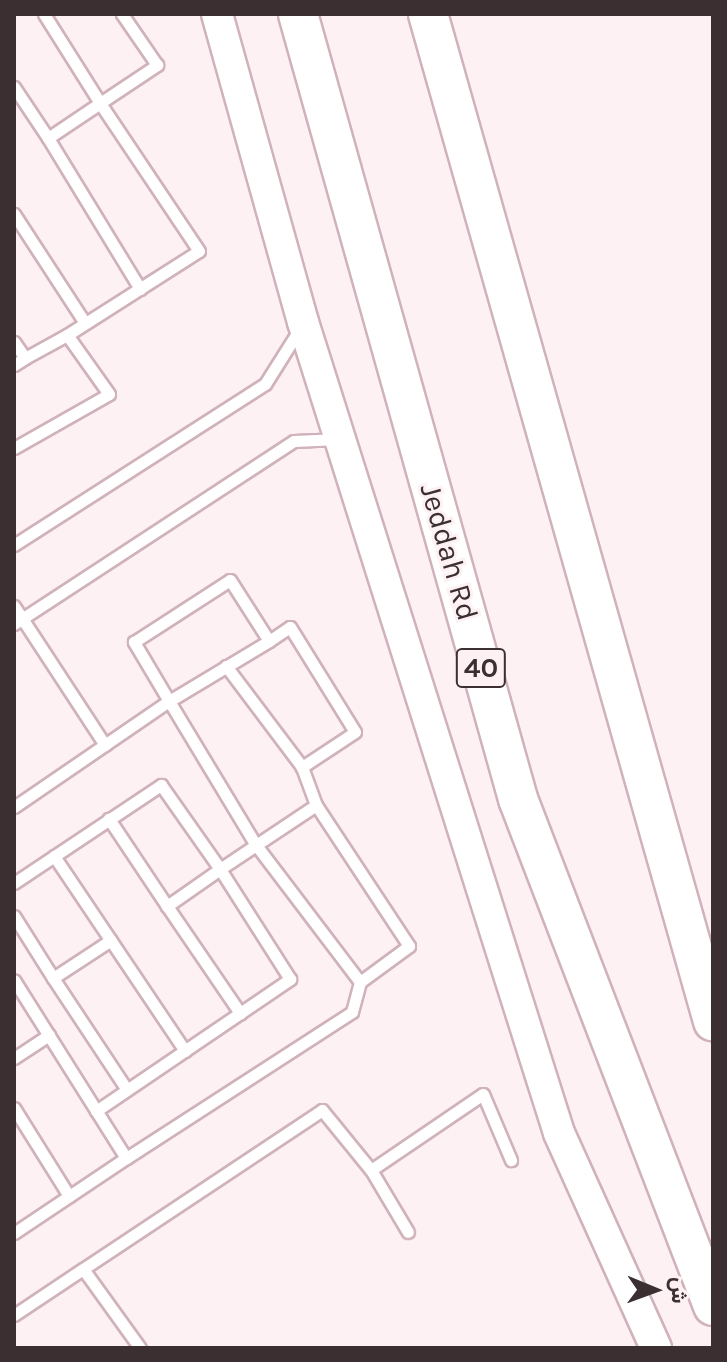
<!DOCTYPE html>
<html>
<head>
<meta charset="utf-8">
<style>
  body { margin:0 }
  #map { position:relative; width:727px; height:1362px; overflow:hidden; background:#fdf1f4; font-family:Karla,Vazirmatn,sans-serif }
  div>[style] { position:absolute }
  .roads { filter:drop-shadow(2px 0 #d0b2ba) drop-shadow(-2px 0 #d0b2ba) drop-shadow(0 2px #d0b2ba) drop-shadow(0 -2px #d0b2ba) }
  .lane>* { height:11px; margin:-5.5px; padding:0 5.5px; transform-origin:5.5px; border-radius:5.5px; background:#fff }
  .secondary>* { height:30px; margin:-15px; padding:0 15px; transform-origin:15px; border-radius:15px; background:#fff }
  .highway>* { height:38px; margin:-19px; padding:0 19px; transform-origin:19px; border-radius:19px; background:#fff }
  span { translate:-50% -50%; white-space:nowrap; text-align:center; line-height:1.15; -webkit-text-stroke:6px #fdf1f4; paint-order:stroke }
  .shield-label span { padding:2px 6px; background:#fdf1f4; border:2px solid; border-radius:6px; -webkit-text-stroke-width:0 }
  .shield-label { font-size:28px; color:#3b2f32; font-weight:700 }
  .street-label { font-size:30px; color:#3b2f32 }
  .frame { position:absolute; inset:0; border:16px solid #3b2f32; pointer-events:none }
  .north { position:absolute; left:615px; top:1250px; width:80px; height:80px; -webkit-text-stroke:6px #fdf1f4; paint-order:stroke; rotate:91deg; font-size:22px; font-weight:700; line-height:32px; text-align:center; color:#3b2f32 }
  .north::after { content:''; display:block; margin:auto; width:28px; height:36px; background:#3b2f32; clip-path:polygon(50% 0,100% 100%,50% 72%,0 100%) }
</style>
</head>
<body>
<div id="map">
  <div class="roads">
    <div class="lane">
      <i style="left:14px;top:87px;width:61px;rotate:56.3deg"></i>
      <i style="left:48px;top:138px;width:63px;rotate:-33.9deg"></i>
      <i style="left:100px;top:103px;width:105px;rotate:-122.2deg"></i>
      <i style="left:48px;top:138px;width:177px;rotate:58.6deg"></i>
      <i style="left:14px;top:214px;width:130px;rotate:56.9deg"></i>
      <i style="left:14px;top:342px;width:19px;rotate:55deg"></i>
      <i style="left:25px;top:358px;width:48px;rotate:-28.7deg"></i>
      <i style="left:14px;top:365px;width:13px;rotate:-32deg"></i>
      <i style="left:14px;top:448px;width:109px;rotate:-29.6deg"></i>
      <i style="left:109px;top:394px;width:72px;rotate:-125.4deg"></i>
      <i style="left:67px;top:335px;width:156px;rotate:-32.5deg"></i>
      <i style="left:199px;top:251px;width:178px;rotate:-123.8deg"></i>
      <i style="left:100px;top:103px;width:69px;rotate:-33.7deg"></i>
      <i style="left:157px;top:65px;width:62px;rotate:-124.5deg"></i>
      <i style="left:14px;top:545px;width:298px;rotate:-32.7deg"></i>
      <i style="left:265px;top:384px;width:64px;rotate:-57.8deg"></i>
      <i style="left:14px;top:606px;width:166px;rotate:56.8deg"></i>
      <i style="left:14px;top:624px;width:334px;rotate:-33.2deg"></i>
      <i style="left:294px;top:441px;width:45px;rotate:-2.5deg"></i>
      <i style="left:269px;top:641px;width:117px;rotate:149deg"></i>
      <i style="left:169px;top:701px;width:69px;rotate:-120.7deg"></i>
      <i style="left:134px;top:642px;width:114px;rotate:-32.9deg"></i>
      <i style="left:230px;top:580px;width:72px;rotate:57.4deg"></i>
      <i style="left:269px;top:641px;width:25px;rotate:-34deg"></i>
      <i style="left:290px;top:627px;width:123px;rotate:58.2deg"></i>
      <i style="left:355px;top:732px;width:64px;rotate:146.6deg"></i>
      <i style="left:302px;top:767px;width:40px;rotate:69.8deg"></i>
      <i style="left:226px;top:666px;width:126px;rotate:53deg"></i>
      <i style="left:14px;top:807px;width:188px;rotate:-34.4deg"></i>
      <i style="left:169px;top:701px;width:168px;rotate:58.9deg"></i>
      <i style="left:256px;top:845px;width:72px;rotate:-33.7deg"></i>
      <i style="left:316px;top:805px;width:169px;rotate:56.6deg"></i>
      <i style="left:409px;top:946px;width:61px;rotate:143.7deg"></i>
      <i style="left:360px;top:982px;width:31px;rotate:105deg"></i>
      <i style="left:352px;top:1012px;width:269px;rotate:147.1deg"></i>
      <i style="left:126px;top:1158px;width:210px;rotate:-122.2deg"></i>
      <i style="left:54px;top:856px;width:235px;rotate:56.1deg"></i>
      <i style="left:14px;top:883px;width:177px;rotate:-33.7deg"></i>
      <i style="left:161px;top:785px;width:103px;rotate:54.9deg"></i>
      <i style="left:220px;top:869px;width:43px;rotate:-33.7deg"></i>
      <i style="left:256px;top:845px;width:172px;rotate:52.8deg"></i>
      <i style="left:167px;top:906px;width:130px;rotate:55.7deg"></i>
      <i style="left:14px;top:916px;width:73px;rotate:57.8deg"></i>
      <i style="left:53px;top:978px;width:69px;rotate:-33.2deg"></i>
      <i style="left:53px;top:978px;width:134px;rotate:56.5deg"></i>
      <i style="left:14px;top:1058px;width:42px;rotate:-33.3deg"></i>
      <i style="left:14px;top:1108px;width:104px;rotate:58deg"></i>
      <i style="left:96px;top:1111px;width:235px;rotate:-34.2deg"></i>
      <i style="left:290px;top:979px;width:130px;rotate:-122.5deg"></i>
      <i style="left:220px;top:869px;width:65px;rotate:145.1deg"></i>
      <i style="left:167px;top:906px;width:105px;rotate:-123.7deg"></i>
      <i style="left:371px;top:1170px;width:72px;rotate:59.2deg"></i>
      <i style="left:14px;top:1233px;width:135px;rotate:-33.8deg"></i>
      <i style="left:14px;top:1315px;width:83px;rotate:-33.7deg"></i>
      <i style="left:140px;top:1348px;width:97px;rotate:-125.8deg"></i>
      <i style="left:83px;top:1269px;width:287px;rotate:-33.6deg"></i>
      <i style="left:322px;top:1110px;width:77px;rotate:50.8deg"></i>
      <i style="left:371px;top:1170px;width:135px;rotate:-34.2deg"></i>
      <i style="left:483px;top:1094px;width:72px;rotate:67deg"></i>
    </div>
    <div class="secondary">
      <i style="left:217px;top:14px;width:320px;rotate:74.4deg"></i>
      <i style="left:303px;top:322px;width:850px;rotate:72.48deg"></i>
      <i style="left:559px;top:1133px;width:236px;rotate:65.7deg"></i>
    </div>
    <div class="highway">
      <i style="left:298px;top:14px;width:815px;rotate:74.34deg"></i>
      <i style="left:518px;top:799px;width:543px;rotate:68.96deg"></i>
      <i style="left:428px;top:14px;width:1047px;rotate:74.2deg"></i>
    </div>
  </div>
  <div class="shield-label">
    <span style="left:481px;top:668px">40</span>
  </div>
  <div class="street-label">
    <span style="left:449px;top:552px;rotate:74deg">Jeddah Rd</span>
  </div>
  <div class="frame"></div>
  <div class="north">ش</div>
</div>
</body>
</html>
